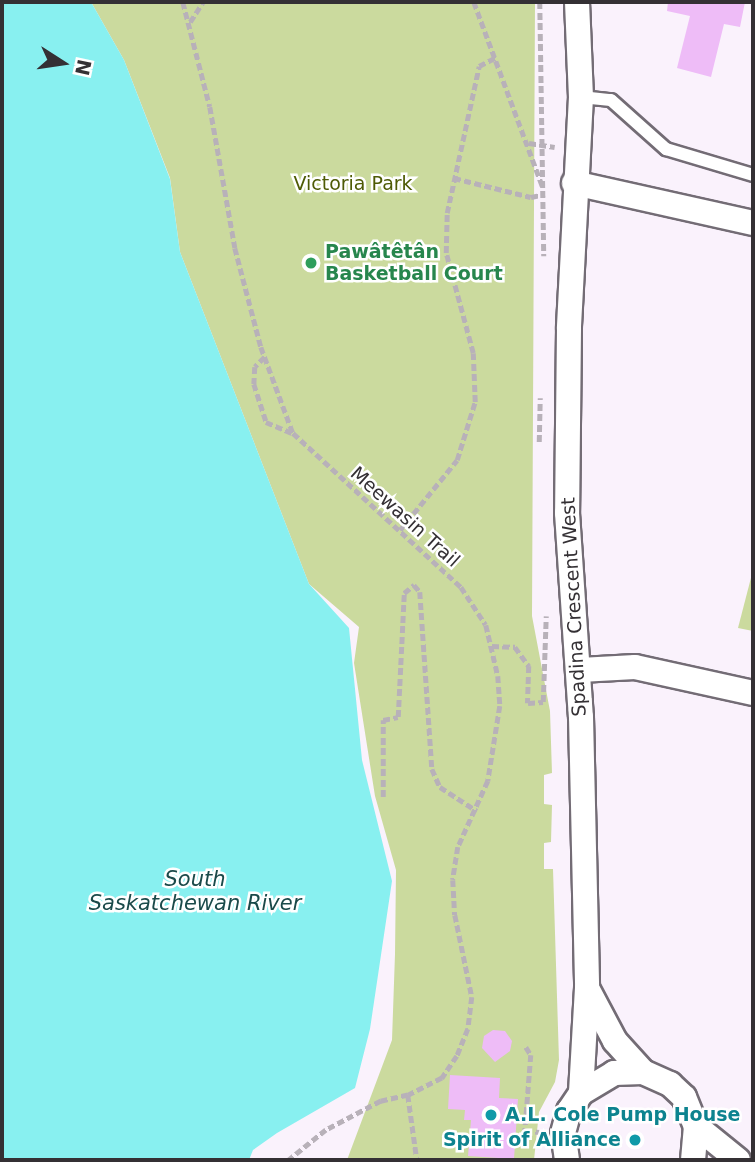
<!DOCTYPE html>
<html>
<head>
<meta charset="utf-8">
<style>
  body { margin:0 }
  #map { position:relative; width:755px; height:1162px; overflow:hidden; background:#faf2fc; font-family:"DejaVu Sans",sans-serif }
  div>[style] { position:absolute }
  .green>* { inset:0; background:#cbda9e }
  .water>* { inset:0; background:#88f0f0 }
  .building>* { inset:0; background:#eebcf7 }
  .path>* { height:4.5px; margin-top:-2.25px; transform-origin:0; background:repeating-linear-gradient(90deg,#b8b1b9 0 7px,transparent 0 10.5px) }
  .roads { filter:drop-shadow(2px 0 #736c75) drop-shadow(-2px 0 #736c75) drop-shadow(0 2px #736c75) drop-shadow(0 -2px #736c75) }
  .service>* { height:12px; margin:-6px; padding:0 6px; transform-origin:6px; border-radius:6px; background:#fff }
  .minor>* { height:24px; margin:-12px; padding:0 12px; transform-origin:12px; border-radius:12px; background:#fff }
  .dots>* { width:19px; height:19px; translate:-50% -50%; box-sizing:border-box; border:4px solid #fff; border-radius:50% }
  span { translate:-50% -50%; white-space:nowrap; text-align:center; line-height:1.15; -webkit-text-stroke:5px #fff; paint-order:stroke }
  .park-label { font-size:19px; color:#4e5b05 }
  .leisure-label { font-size:19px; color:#27864d; font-weight:700 }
  .left { translate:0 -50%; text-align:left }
  .street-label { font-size:19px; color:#343034 }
  .culture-label { font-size:19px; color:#0d838f; font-weight:700 }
  .right { translate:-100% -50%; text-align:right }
  .water-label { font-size:21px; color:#1a4a4a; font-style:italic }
  .frame { position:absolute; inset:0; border:4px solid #343034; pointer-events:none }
  .north { position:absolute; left:28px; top:28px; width:70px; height:70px; -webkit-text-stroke:5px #fff; paint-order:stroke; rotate:102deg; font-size:19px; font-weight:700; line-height:28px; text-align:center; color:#343034 }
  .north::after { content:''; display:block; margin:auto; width:24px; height:32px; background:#343034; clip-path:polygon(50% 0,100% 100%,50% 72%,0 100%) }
</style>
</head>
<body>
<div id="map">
  <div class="green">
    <i style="clip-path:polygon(91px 2px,535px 2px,532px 616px,550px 711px,552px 773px,544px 775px,544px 804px,552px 805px,551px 842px,544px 843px,544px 869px,553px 869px,559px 1060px,555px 1082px,539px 1112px,534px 1160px,347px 1160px,392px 1040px,395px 954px,396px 870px,375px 796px,354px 663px,359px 627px,309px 584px,180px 252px,170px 178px,124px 60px)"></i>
    <i style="clip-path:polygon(753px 570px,753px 631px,738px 628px)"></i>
  </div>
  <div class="water">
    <i style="clip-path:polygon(2px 2px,91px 2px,124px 60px,170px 179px,180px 252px,309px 584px,349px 628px,362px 760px,392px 881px,370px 1029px,355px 1088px,277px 1133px,253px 1150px,249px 1160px,2px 1160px)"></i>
  </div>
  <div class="building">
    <i style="clip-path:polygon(668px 2px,745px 2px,740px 27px,724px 24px,711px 77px,677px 68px,690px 16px,667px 11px)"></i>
    <i style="clip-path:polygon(493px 1030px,505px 1031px,512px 1041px,510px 1051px,495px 1062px,482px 1048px,484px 1036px)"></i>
    <i style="clip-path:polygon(450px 1075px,500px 1078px,499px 1098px,518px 1099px,514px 1159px,468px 1156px,471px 1120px,464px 1120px,465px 1110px,448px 1109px)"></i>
  </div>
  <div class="path">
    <i style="left:183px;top:2px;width:108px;rotate:75.6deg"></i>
    <i style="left:210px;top:107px;width:143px;rotate:79.9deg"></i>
    <i style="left:235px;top:248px;width:102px;rotate:75.3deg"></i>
    <i style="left:261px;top:347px;width:92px;rotate:69.6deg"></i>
    <i style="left:293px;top:433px;width:228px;rotate:42.5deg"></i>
    <i style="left:461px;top:587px;width:45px;rotate:56.7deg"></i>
    <i style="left:486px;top:625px;width:52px;rotate:76.8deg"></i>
    <i style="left:498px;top:676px;width:30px;rotate:86deg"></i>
    <i style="left:500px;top:706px;width:76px;rotate:99.1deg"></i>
    <i style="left:488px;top:781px;width:72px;rotate:114.4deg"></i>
    <i style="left:458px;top:847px;width:33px;rotate:99deg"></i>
    <i style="left:453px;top:880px;width:35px;rotate:87deg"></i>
    <i style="left:455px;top:915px;width:84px;rotate:78.3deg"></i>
    <i style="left:472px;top:997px;width:32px;rotate:97deg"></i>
    <i style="left:468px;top:1029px;width:29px;rotate:112deg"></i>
    <i style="left:457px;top:1056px;width:27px;rotate:124deg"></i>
    <i style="left:442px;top:1078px;width:38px;rotate:153deg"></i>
    <i style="left:408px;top:1095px;width:28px;rotate:167deg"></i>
    <i style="left:381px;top:1101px;width:62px;rotate:152.2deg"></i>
    <i style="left:326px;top:1130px;width:48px;rotate:141deg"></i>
    <i style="left:474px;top:2px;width:198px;rotate:69.6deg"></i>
    <i style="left:540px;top:2px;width:254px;rotate:89.1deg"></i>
    <i style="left:190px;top:22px;width:24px;rotate:-57deg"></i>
    <i style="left:529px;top:143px;width:26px;rotate:9deg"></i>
    <i style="left:454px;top:178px;width:79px;rotate:13.9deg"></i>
    <i style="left:531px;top:197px;width:14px;rotate:-12deg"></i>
    <i style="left:265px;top:357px;width:14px;rotate:135deg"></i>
    <i style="left:255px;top:367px;width:17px;rotate:93deg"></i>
    <i style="left:254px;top:384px;width:40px;rotate:72deg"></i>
    <i style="left:266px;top:422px;width:28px;rotate:23deg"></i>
    <i style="left:539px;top:442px;width:44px;rotate:-88.7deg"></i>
    <i style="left:400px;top:530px;width:90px;rotate:-50.8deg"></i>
    <i style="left:457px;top:460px;width:61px;rotate:-72.8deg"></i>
    <i style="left:475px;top:402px;width:49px;rotate:-92.3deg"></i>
    <i style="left:473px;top:353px;width:104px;rotate:-105.1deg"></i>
    <i style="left:446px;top:253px;width:40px;rotate:-88.6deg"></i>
    <i style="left:447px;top:213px;width:150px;rotate:-77.7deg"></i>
    <i style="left:479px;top:66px;width:18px;rotate:-27deg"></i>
    <i style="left:492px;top:646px;width:23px;rotate:2deg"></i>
    <i style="left:515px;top:647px;width:24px;rotate:54deg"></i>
    <i style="left:529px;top:666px;width:37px;rotate:92deg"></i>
    <i style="left:528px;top:703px;width:15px;rotate:-4deg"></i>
    <i style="left:543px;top:702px;width:86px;rotate:-88deg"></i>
    <i style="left:383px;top:797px;width:77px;rotate:-90deg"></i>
    <i style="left:383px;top:720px;width:15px;rotate:-11deg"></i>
    <i style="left:398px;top:717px;width:124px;rotate:-87.2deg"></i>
    <i style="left:404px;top:593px;width:13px;rotate:-39deg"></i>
    <i style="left:414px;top:585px;width:9px;rotate:49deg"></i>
    <i style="left:420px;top:592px;width:177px;rotate:86.1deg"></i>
    <i style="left:432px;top:769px;width:20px;rotate:66deg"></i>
    <i style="left:440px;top:787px;width:44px;rotate:33deg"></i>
    <i style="left:526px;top:1047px;width:9px;rotate:58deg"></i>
    <i style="left:531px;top:1055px;width:76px;rotate:94.5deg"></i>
    <i style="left:525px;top:1131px;width:15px;rotate:4deg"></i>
    <i style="left:408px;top:1095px;width:66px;rotate:82.1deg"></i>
  </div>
  <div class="roads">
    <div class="service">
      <i style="left:581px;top:97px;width:30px;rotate:6deg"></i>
      <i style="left:611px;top:100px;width:74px;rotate:41.7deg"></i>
      <i style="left:666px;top:149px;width:91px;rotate:16.6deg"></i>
    </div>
    <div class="minor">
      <i style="left:577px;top:2px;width:95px;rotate:87.6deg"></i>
      <i style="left:581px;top:97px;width:232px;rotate:93deg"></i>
      <i style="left:569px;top:329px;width:184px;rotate:90.6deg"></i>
      <i style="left:567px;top:513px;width:204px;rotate:86.1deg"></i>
      <i style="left:581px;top:717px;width:271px;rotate:88.7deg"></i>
      <i style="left:587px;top:988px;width:105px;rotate:93.3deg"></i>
      <i style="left:574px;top:183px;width:183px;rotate:12.6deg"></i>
      <i style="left:580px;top:670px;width:55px;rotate:-3.1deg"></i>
      <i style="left:635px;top:667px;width:121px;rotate:12.4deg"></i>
      <i style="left:589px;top:992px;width:55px;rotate:62deg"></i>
      <i style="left:615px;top:1041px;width:42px;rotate:47.9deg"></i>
      <i style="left:696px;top:1126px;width:54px;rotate:39deg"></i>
      <i style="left:567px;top:1160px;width:27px;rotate:-98deg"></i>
      <i style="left:563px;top:1133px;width:23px;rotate:-75deg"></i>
      <i style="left:569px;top:1111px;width:22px;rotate:-56deg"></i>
      <i style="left:581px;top:1093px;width:39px;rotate:-31deg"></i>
      <i style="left:614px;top:1073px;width:29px;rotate:-2deg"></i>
      <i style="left:643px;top:1072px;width:30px;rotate:24deg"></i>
      <i style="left:670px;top:1084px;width:19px;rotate:43deg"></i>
      <i style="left:684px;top:1097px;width:31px;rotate:68deg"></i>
      <i style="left:696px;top:1126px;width:34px;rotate:95deg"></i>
    </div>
  </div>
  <div class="dots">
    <i style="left:311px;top:263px;background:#2e9e5b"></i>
    <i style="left:491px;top:1115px;background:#0f9aa8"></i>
    <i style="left:635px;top:1140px;background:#0f9aa8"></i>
  </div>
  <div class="park-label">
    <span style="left:353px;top:184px">Victoria Park</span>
  </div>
  <div class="leisure-label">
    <span class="left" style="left:325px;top:263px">Pawâtêtân<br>Basketball Court</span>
  </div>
  <div class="street-label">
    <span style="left:405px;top:517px;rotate:42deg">Meewasin Trail</span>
    <span style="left:574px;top:607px;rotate:-93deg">Spadina Crescent West</span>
  </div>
  <div class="culture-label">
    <span class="left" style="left:505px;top:1115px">A.L. Cole Pump House</span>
    <span class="right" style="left:621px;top:1140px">Spirit of Alliance</span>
  </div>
  <div class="water-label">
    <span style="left:195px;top:891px">South<br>Saskatchewan River</span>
  </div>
  <div class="frame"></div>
  <div class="north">N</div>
</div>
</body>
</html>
